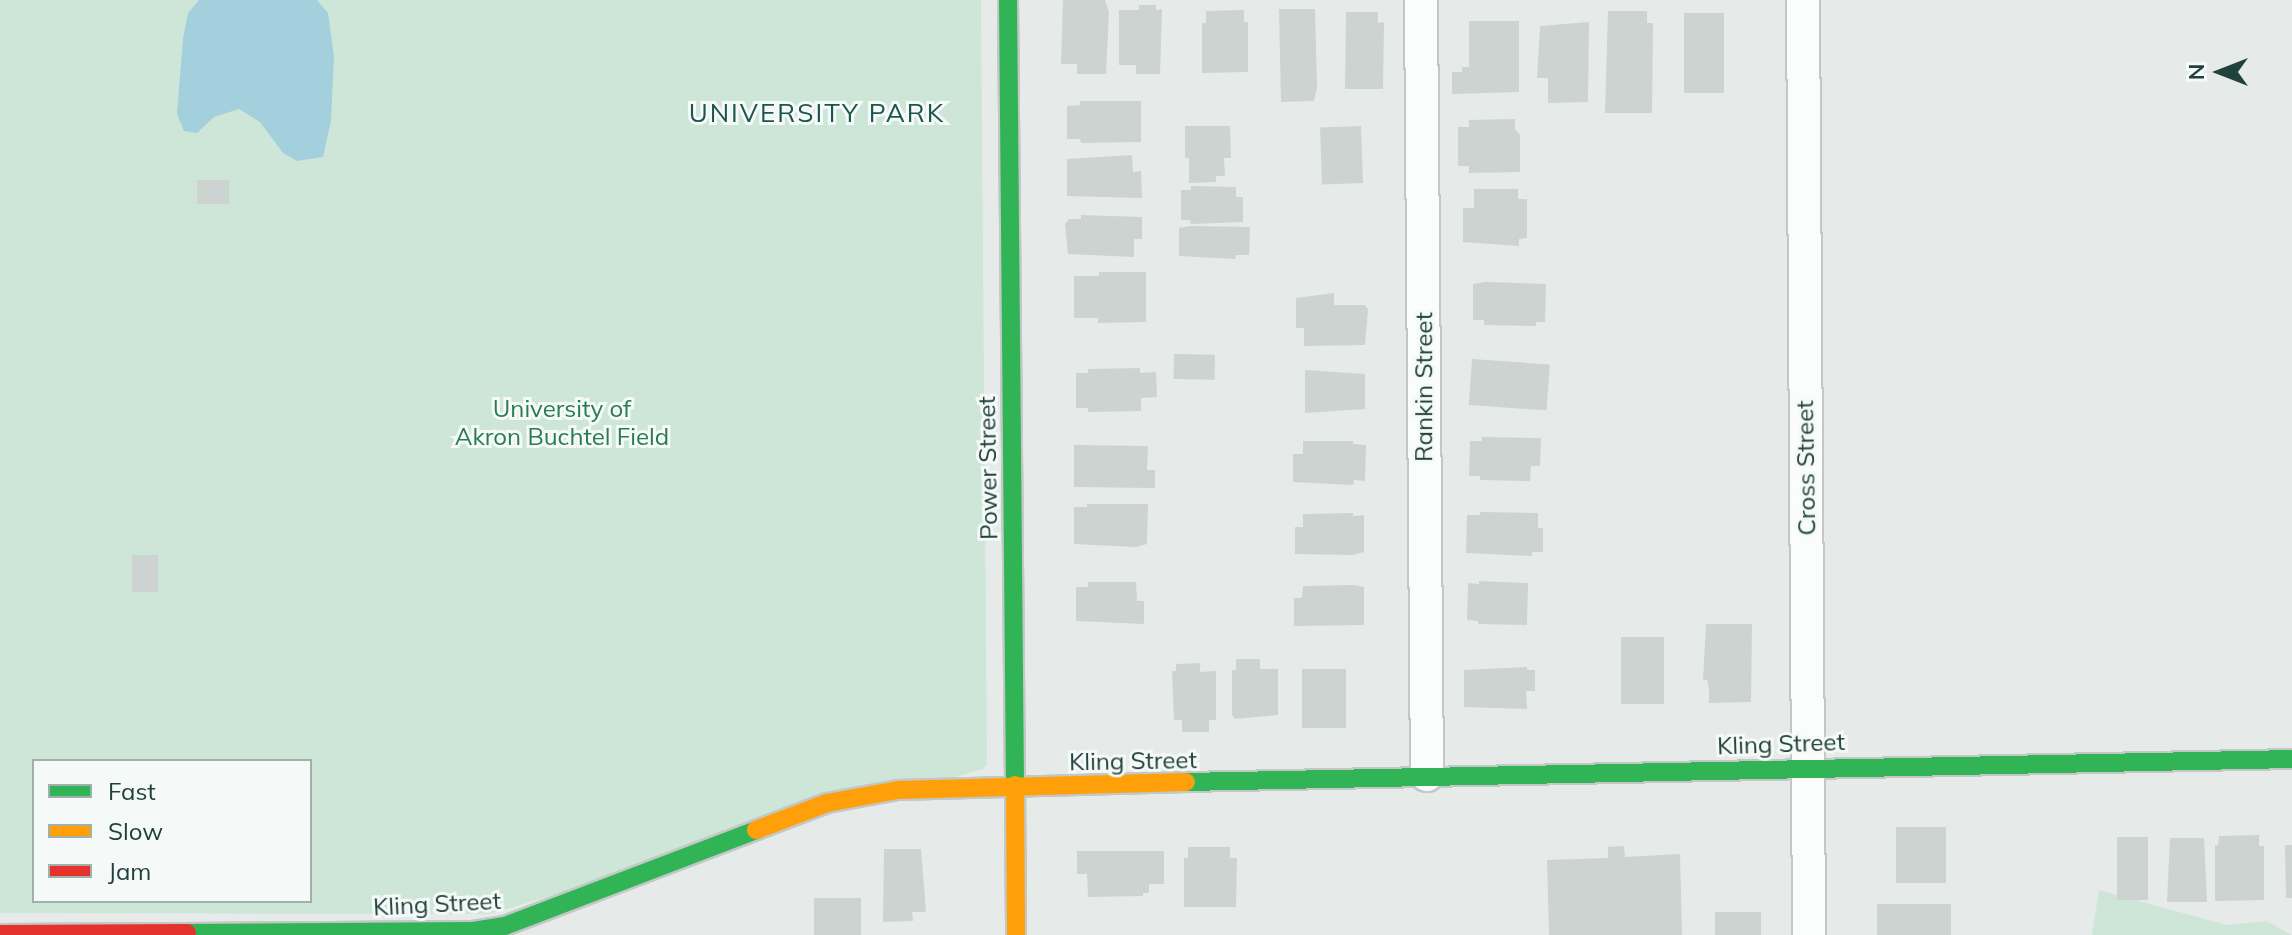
<!DOCTYPE html>
<html>
<head>
<meta charset="utf-8">
<style>
  body { margin:0 }
  #map { position:relative; width:2292px; height:935px; overflow:hidden; background:#e6ebea; font-family:Mulish,sans-serif }
  div>[style] { position:absolute }
  .green>* { inset:0; background:#cee6d8 }
  .water>* { inset:0; background:#a4d0dd }
  .building>* { inset:0; background:#ccd3d1; transform-origin:0 0 }
  .roads { filter:drop-shadow(2px 0 #c3c8c7) drop-shadow(-2px 0 #c3c8c7) drop-shadow(0 2px #c3c8c7) drop-shadow(0 -2px #c3c8c7) }
  .street>* { height:32px; margin:-16px; padding:0 16px; transform-origin:16px; border-radius:16px; background:#fbfcfc }
  .fast>* { height:18px; margin:-9px; padding:0 9px; transform-origin:9px; border-radius:9px; background:#30b455 }
  .slow>* { height:18px; margin:-9px; padding:0 9px; transform-origin:9px; border-radius:9px; background:#ff9f0a }
  .jam>* { height:18px; margin:-9px; padding:0 9px; transform-origin:9px; border-radius:9px; background:#e5322d }
  span { translate:-50% -50%; white-space:nowrap; text-align:center; line-height:1.15; -webkit-text-stroke:6px #f5faf8; paint-order:stroke }
  .street-label { font-size:24px; color:#21423c }
  .park-label { font-size:24px; color:#277d50 }
  .neighbourhood-label { font-size:26px; color:#1b564d; letter-spacing:2px }
  .legend { position:absolute; left:32px; top:759px; width:280px; height:144px; box-sizing:border-box; background:#f5faf8; border:2px solid #a0b0ad; margin:0; padding:10px 14px; list-style:none; font-size:24px; color:#21423c }
  .legend li { display:flex; align-items:center; gap:16px; height:40px }
  .legend b { width:40px; border:2px solid #a0b0ad }
  .north { position:absolute; left:2180px; top:32px; width:80px; height:80px; -webkit-text-stroke:6px #f5faf8; paint-order:stroke; rotate:270deg; font-size:22px; font-weight:700; line-height:32px; text-align:center; color:#21423c }
  .north::after { content:''; display:block; margin:auto; width:28px; height:36px; background:#21423c; clip-path:polygon(50% 0,100% 100%,50% 72%,0 100%) }
</style>
</head>
<body>
<div id="map">
  <div class="green">
    <i style="clip-path:polygon(evenodd,0 0,981px 0,987px 764px,983px 769px,489px 914px,0 913px,0 0,34px 761px,310px 761px,310px 901px,34px 901px,34px 761px)"></i>
    <i style="clip-path:polygon(2099px 890px,2227px 925px,2266px 921px,2292px 935px,2092px 935px)"></i>
  </div>
  <div class="water">
    <i style="clip-path:polygon(199px 0,317px 0,328px 13px,334px 57px,331px 121px,323px 157px,297px 161px,283px 153px,260px 122px,239px 109px,214px 117px,197px 133px,184px 131px,177px 114px,183px 38px,188px 13px)"></i>
  </div>
  <div class="building">
    <i style="clip-path:polygon(1063px 0,1105px 0,1109px 12px,1106px 74px,1077px 74px,1077px 64px,1061px 64px)"></i>
    <i style="clip-path:polygon(1139px 5px,1156px 5px,1156px 10px,1162px 9px,1160px 74px,1136px 74px,1136px 65px,1119px 65px,1119px 10px,1139px 10px)"></i>
    <i style="clip-path:polygon(1279px 9px,1315px 9px,1317px 88px,1314px 101px,1281px 102px)"></i>
    <i style="clip-path:polygon(1244px 10px,1244px 22px,1248px 22px,1248px 72px,1202px 73px,1202px 23px,1206px 23px,1206px 11px)"></i>
    <i style="clip-path:polygon(1608px 11px,1647px 11px,1647px 23px,1653px 23px,1652px 113px,1605px 113px)"></i>
    <i style="clip-path:polygon(1346px 12px,1378px 12px,1378px 23px,1384px 22px,1383px 89px,1345px 89px)"></i>
    <i style="left:1684px;top:13px;width:40px;height:80px"></i>
    <i style="clip-path:polygon(1469px 21px,1519px 21px,1519px 92px,1452px 94px,1452px 72px,1462px 72px,1462px 67px,1469px 67px)"></i>
    <i style="clip-path:polygon(1589px 22px,1588px 102px,1548px 103px,1548px 78px,1537px 78px,1540px 26px)"></i>
    <i style="clip-path:polygon(1080px 101px,1141px 101px,1141px 142px,1081px 143px,1080px 139px,1067px 139px,1067px 106px,1080px 105px)"></i>
    <i style="clip-path:polygon(1515px 119px,1515px 129px,1520px 135px,1520px 172px,1469px 173px,1469px 166px,1458px 166px,1458px 127px,1469px 127px,1469px 120px)"></i>
    <i style="clip-path:polygon(1185px 126px,1230px 126px,1231px 158px,1224px 158px,1225px 176px,1216px 176px,1216px 182px,1189px 183px,1189px 158px,1185px 158px)"></i>
    <i style="left:1361px;top:126px;width:57px;height:41px;rotate:88deg"></i>
    <i style="clip-path:polygon(1132px 155px,1133px 172px,1141px 171px,1142px 198px,1067px 196px,1067px 159px)"></i>
    <i style="left:197px;top:180px;width:32px;height:24px"></i>
    <i style="clip-path:polygon(1191px 186px,1236px 187px,1236px 197px,1243px 197px,1243px 222px,1191px 224px,1190px 220px,1181px 220px,1181px 190px,1191px 190px)"></i>
    <i style="clip-path:polygon(1474px 189px,1518px 189px,1518px 199px,1527px 199px,1527px 238px,1519px 239px,1519px 246px,1463px 242px,1463px 208px,1474px 208px)"></i>
    <i style="clip-path:polygon(1081px 215px,1142px 217px,1142px 239px,1134px 239px,1134px 257px,1068px 254px,1065px 224px,1069px 219px,1081px 219px)"></i>
    <i style="clip-path:polygon(1190px 226px,1250px 227px,1249px 255px,1236px 255px,1235px 259px,1179px 256px,1179px 228px)"></i>
    <i style="clip-path:polygon(1099px 272px,1146px 272px,1146px 322px,1098px 323px,1098px 318px,1074px 318px,1074px 276px,1099px 276px)"></i>
    <i style="clip-path:polygon(1485px 282px,1546px 284px,1545px 322px,1536px 322px,1536px 326px,1484px 325px,1484px 320px,1473px 320px,1473px 284px)"></i>
    <i style="clip-path:polygon(1334px 293px,1334px 305px,1365px 305px,1368px 309px,1365px 345px,1304px 346px,1304px 328px,1296px 328px,1296px 298px)"></i>
    <i style="left:1174px;top:354px;width:41px;height:25px;rotate:1deg"></i>
    <i style="left:1472px;top:359px;width:78px;height:46px;rotate:4deg"></i>
    <i style="clip-path:polygon(1140px 368px,1140px 373px,1156px 372px,1157px 397px,1141px 398px,1141px 411px,1088px 412px,1088px 408px,1076px 408px,1076px 373px,1088px 373px,1088px 369px)"></i>
    <i style="clip-path:polygon(1305px 370px,1365px 374px,1365px 409px,1305px 413px)"></i>
    <i style="clip-path:polygon(1482px 437px,1541px 438px,1540px 466px,1531px 466px,1530px 481px,1480px 480px,1480px 476px,1469px 476px,1470px 441px,1482px 441px)"></i>
    <i style="clip-path:polygon(1303px 441px,1353px 441px,1353px 444px,1366px 445px,1365px 481px,1354px 480px,1353px 485px,1293px 482px,1293px 454px,1303px 454px)"></i>
    <i style="clip-path:polygon(1074px 445px,1148px 446px,1147px 470px,1155px 470px,1155px 488px,1074px 487px)"></i>
    <i style="clip-path:polygon(1087px 504px,1148px 504px,1147px 544px,1135px 547px,1074px 544px,1074px 507px,1087px 507px)"></i>
    <i style="clip-path:polygon(1480px 512px,1538px 513px,1538px 528px,1543px 528px,1543px 552px,1532px 552px,1532px 556px,1466px 553px,1467px 515px,1480px 515px)"></i>
    <i style="clip-path:polygon(1353px 513px,1353px 516px,1364px 515px,1364px 552px,1352px 555px,1295px 554px,1295px 527px,1303px 527px,1303px 514px)"></i>
    <i style="left:132px;top:555px;width:26px;height:37px"></i>
    <i style="clip-path:polygon(1479px 581px,1528px 583px,1527px 625px,1478px 624px,1478px 621px,1467px 620px,1468px 583px,1479px 584px)"></i>
    <i style="clip-path:polygon(1088px 582px,1136px 582px,1137px 601px,1144px 601px,1144px 624px,1076px 621px,1076px 587px,1088px 587px)"></i>
    <i style="clip-path:polygon(1353px 585px,1364px 587px,1364px 625px,1294px 626px,1294px 598px,1302px 598px,1303px 586px)"></i>
    <i style="clip-path:polygon(1706px 624px,1752px 624px,1751px 702px,1709px 703px,1709px 689px,1707px 680px,1703px 680px)"></i>
    <i style="left:1621px;top:637px;width:43px;height:67px"></i>
    <i style="clip-path:polygon(1236px 659px,1260px 659px,1260px 669px,1278px 669px,1278px 715px,1235px 719px,1232px 715px,1232px 670px,1236px 670px)"></i>
    <i style="clip-path:polygon(1200px 663px,1200px 672px,1216px 671px,1216px 720px,1209px 720px,1209px 732px,1182px 732px,1182px 720px,1174px 720px,1172px 671px,1176px 671px,1176px 664px)"></i>
    <i style="clip-path:polygon(1527px 667px,1527px 670px,1535px 670px,1535px 691px,1526px 691px,1527px 709px,1464px 707px,1464px 670px)"></i>
    <i style="left:1302px;top:669px;width:44px;height:59px"></i>
    <i style="left:1946px;top:827px;width:56px;height:50px;rotate:90deg"></i>
    <i style="clip-path:polygon(2259px 835px,2259px 846px,2264px 846px,2264px 900px,2215px 901px,2215px 845px,2218px 845px,2219px 836px)"></i>
    <i style="left:2117px;top:837px;width:31px;height:63px"></i>
    <i style="clip-path:polygon(2170px 838px,2204px 838px,2207px 902px,2167px 902px)"></i>
    <i style="clip-path:polygon(2285px 845px,2292px 845px,2292px 898px,2286px 898px)"></i>
    <i style="clip-path:polygon(1624px 846px,1625px 857px,1680px 854px,1682px 935px,1549px 935px,1547px 860px,1608px 858px,1608px 847px)"></i>
    <i style="clip-path:polygon(1188px 847px,1230px 847px,1230px 858px,1237px 858px,1236px 907px,1184px 907px,1184px 858px,1188px 858px)"></i>
    <i style="clip-path:polygon(884px 849px,921px 849px,926px 912px,912px 912px,913px 921px,883px 922px)"></i>
    <i style="clip-path:polygon(1077px 851px,1164px 851px,1164px 884px,1149px 884px,1149px 893px,1143px 893px,1143px 896px,1088px 897px,1087px 874px,1077px 874px)"></i>
    <i style="left:861px;top:898px;width:37px;height:47px;rotate:90deg"></i>
    <i style="left:1877px;top:904px;width:74px;height:31px"></i>
    <i style="left:1715px;top:912px;width:46px;height:23px"></i>
  </div>
  <div class="roads">
    <div class="street">
      <i style="left:1421px;top:0;width:775px;rotate:89.56deg"></i>
      <i style="left:1803px;top:0;width:935px;rotate:89.63deg"></i>
    </div>
    <div class="fast">
      <i style="left:1008px;top:0;width:785px;rotate:89.49deg"></i>
      <i style="left:1186px;top:782px;width:1106px;rotate:-1.19deg"></i>
      <i style="left:187px;top:933px;width:286px;rotate:-0.4deg"></i>
      <i style="left:473px;top:931px;width:32px;rotate:-9deg"></i>
      <i style="left:505px;top:926px;width:269px;rotate:-20.9deg"></i>
    </div>
    <div class="slow">
      <i style="left:1015px;top:785px;width:150px;rotate:89.6deg"></i>
      <i style="left:756px;top:830px;width:76px;rotate:-20.8deg"></i>
      <i style="left:827px;top:803px;width:72px;rotate:-10.4deg"></i>
      <i style="left:898px;top:790px;width:288px;rotate:-1.6deg"></i>
    </div>
    <div class="jam">
      <i style="left:0;top:934px;width:187px;rotate:-0.3deg"></i>
    </div>
  </div>
  <div class="street-label">
    <span style="left:1424px;top:387px;rotate:-90deg">Rankin Street</span>
    <span style="left:988px;top:468px;rotate:-91deg">Power Street</span>
    <span style="left:1806px;top:468px;rotate:-91deg">Cross Street</span>
    <span style="left:1781px;top:744px;rotate:-2deg">Kling Street</span>
    <span style="left:1133px;top:761px;rotate:-1deg">Kling Street</span>
    <span style="left:437px;top:904px;rotate:-3deg">Kling Street</span>
  </div>
  <div class="park-label">
    <span style="left:562px;top:423px">University of<br>Akron Buchtel Field</span>
  </div>
  <div class="neighbourhood-label">
    <span style="left:817px;top:113px">UNIVERSITY PARK</span>
  </div>
  <ul class="legend">
  <li><b style="height:10px;background:#30b455"></b>Fast</li>
  <li><b style="height:10px;background:#ff9f0a"></b>Slow</li>
  <li><b style="height:10px;background:#e5322d"></b>Jam</li>
  </ul>
  <div class="north">N</div>
</div>
</body>
</html>
